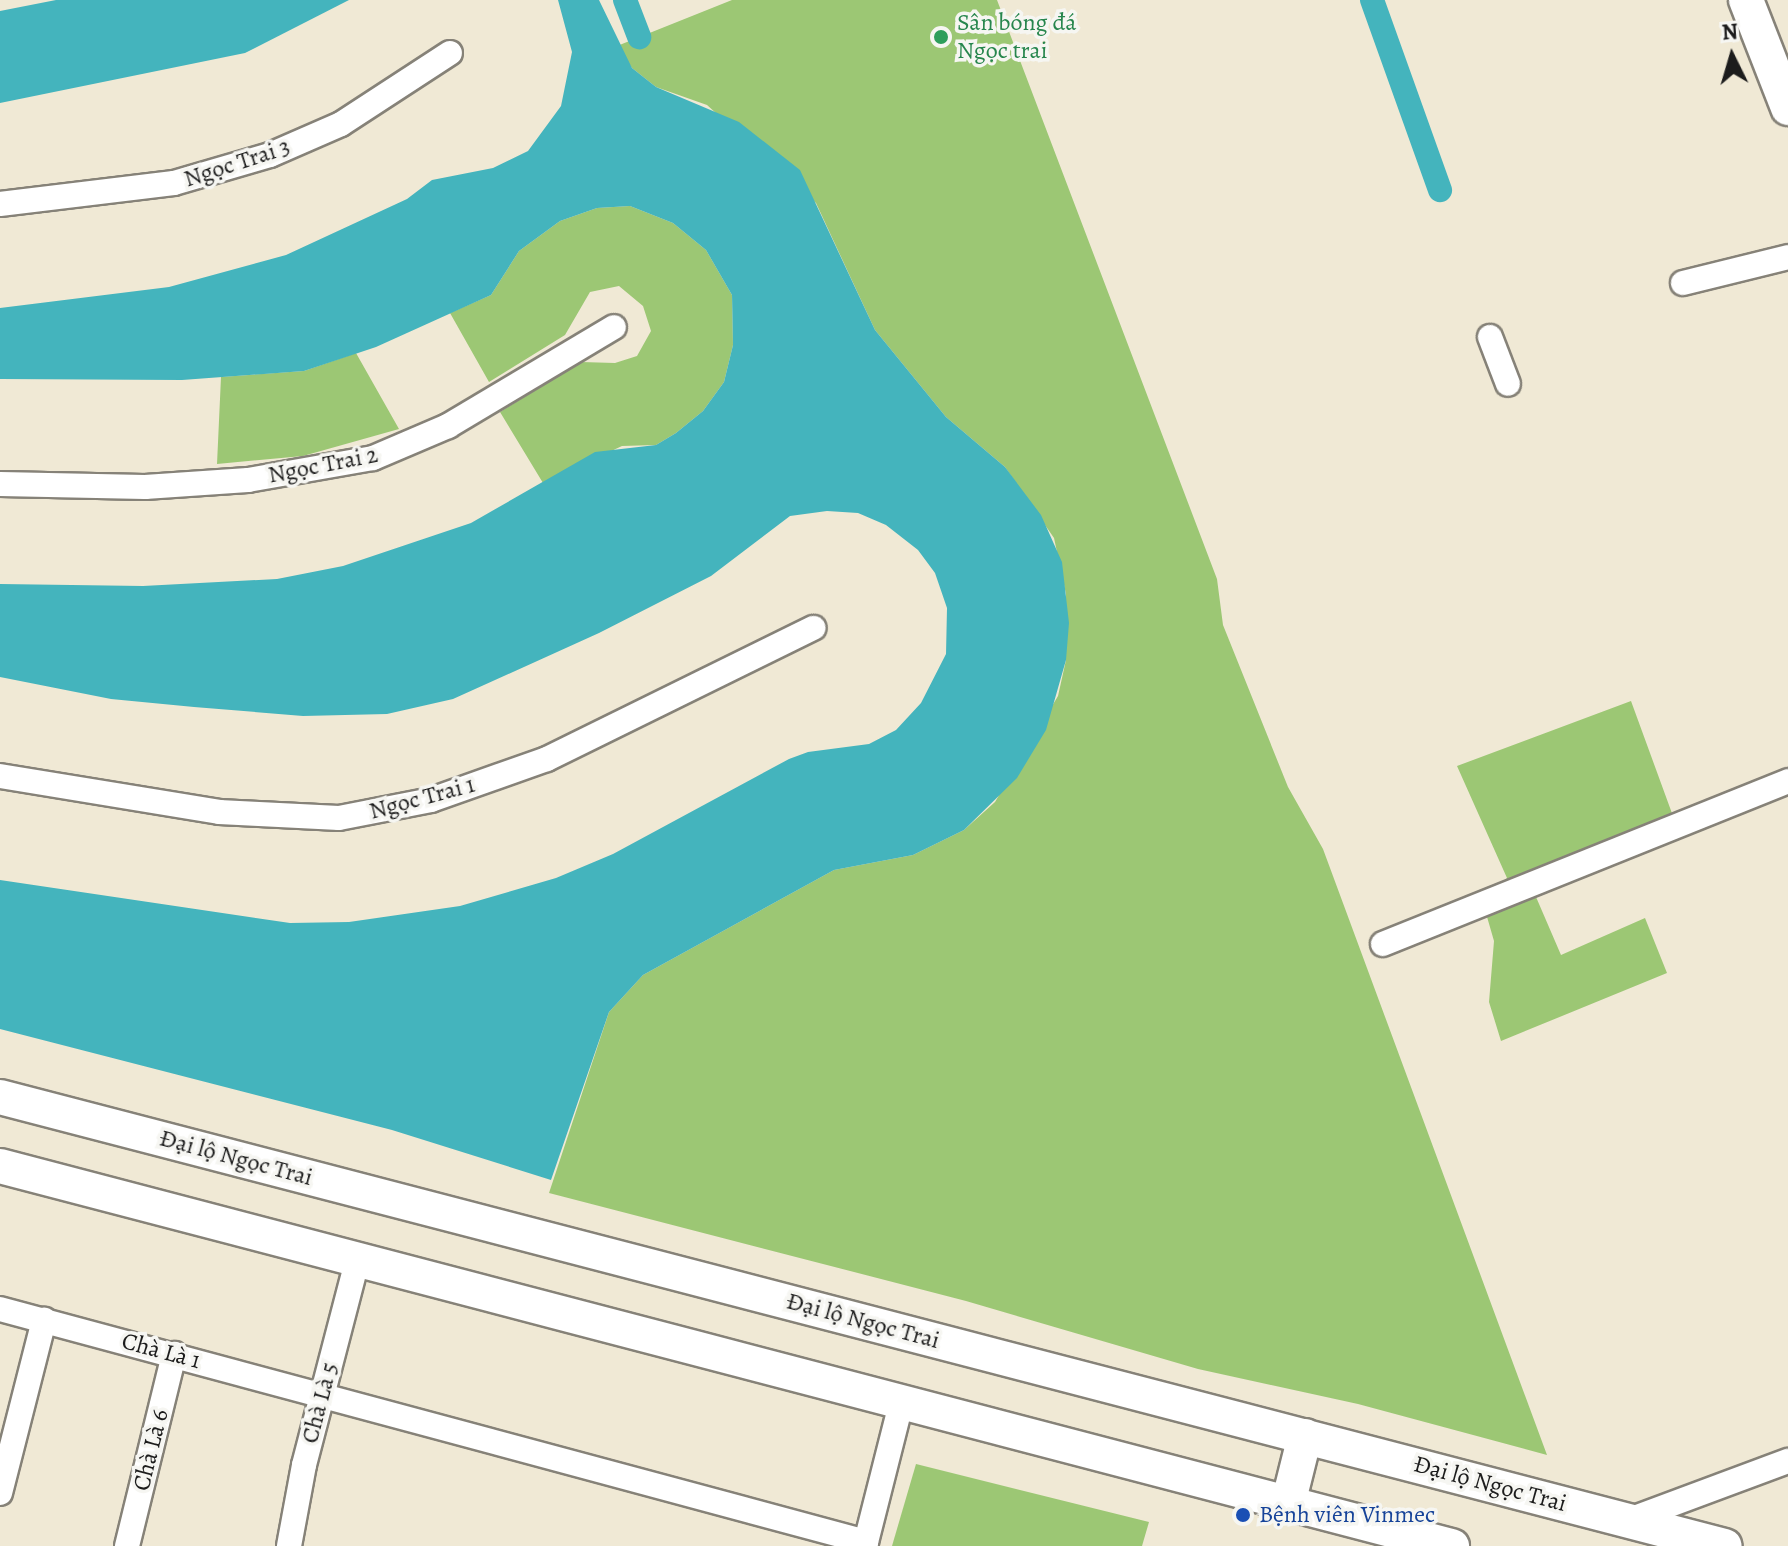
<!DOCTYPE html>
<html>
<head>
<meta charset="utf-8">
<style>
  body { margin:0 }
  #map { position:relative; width:1788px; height:1546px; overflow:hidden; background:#f0e9d5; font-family:Alegreya,serif }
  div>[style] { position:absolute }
  .green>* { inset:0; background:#9cc774 }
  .water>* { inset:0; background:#44b4bd }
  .canal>* { height:24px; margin:-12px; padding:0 12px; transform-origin:12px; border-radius:12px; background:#44b4bd }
  .roads { filter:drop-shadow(2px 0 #868278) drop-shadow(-2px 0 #868278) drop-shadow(0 2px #868278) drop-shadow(0 -2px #868278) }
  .street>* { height:24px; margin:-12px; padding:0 12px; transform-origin:12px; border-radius:12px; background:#fff }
  .secondary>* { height:34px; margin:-17px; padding:0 17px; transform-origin:17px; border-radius:17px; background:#fff }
  .dots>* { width:22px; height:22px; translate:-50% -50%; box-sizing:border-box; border:4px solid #f6f6f2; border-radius:50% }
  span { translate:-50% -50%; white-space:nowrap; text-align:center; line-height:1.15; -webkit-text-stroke:7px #f6f6f2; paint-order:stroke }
  .leisure-label { font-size:24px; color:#27864d }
  .left { translate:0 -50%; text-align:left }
  .street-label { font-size:24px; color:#1c1c1c }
  .transit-label { font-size:24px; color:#164399 }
  .north { position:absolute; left:1692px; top:16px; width:80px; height:80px; -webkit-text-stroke:6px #f6f6f2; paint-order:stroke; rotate:355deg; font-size:22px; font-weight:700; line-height:32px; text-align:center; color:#1c1c1c }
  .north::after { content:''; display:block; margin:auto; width:28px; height:36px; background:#1c1c1c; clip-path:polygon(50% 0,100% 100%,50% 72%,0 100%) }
</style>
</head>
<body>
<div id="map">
  <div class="green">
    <i style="clip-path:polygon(732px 0,997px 0,1217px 579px,1223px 625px,1288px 787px,1323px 849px,1547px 1455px,1358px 1404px,1198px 1369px,966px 1301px,549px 1193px,609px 1012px,643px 975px,834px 870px,913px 855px,964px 830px,995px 802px,1058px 696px,1066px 660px,1066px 594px,1054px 538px,1005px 467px,946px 417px,875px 330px,816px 203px,707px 105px,656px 87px,632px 68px,617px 46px)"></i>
    <i style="clip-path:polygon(630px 206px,673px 223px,706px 250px,732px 295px,733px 345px,724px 382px,703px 411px,676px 433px,656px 445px,622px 446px,543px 483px,500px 412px,581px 362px,615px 363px,637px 356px,651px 331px,643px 306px,619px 286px,590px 292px,565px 335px,489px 382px,450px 313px,491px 295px,519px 251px,560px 221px,597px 208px)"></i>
    <i style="clip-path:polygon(356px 353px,399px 429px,303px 456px,217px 464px,221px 377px,304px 371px)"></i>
    <i style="clip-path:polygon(1631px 701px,1677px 827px,1530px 883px,1561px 955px,1645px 918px,1667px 973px,1501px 1041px,1489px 1002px,1494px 941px,1483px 903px,1507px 878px,1457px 766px)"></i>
    <i style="clip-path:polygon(916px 1464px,1149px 1522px,1142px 1546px,892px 1546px)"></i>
  </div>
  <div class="water">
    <i style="clip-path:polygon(56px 0,349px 0,245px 53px,0 103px,0 11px)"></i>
    <i style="clip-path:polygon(558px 0,599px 0,632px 68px,656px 87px,739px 122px,800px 170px,875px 330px,946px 417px,1005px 467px,1041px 515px,1062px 562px,1069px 623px,1066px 660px,1046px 730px,1017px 778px,964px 830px,913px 855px,834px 870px,643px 975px,609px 1012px,551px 1180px,392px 1130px,0 1029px,0 880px,290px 923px,349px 922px,460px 906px,556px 878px,613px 854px,789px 759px,808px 752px,869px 744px,896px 730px,921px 703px,946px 654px,947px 608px,935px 573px,918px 550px,886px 525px,858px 513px,827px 511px,790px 516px,711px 576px,599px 633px,453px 699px,387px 714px,303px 716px,194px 707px,111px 699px,0 677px,0 584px,143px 586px,277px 579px,343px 566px,471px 523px,595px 452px,656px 445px,676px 433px,703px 411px,724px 382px,733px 345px,732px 295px,706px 250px,673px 223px,630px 206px,597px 208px,560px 221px,519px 251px,491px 295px,376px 347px,304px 371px,182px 380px,0 379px,0 308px,169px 287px,286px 255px,407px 199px,432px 180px,493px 168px,528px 151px,561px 106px,572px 52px)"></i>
  </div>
  <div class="canal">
    <i style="left:625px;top:0;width:40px;rotate:69deg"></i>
    <i style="left:1372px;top:0;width:202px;rotate:70.3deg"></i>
  </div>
  <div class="roads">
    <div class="street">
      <i style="left:0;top:204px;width:175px;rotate:-6.9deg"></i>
      <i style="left:174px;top:183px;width:100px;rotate:-16.3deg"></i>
      <i style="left:270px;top:155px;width:77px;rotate:-23.6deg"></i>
      <i style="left:341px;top:124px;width:130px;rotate:-33.1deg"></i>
      <i style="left:1683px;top:283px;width:108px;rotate:-13.9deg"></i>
      <i style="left:1490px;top:337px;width:50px;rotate:69deg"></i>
      <i style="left:0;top:484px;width:145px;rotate:1.2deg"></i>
      <i style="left:145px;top:487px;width:103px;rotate:-3.9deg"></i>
      <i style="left:248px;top:480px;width:127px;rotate:-10deg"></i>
      <i style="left:373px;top:458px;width:82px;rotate:-23.1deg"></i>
      <i style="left:448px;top:426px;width:193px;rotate:-30.8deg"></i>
      <i style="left:0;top:776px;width:222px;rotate:9.3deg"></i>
      <i style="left:219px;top:812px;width:120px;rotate:2.9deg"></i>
      <i style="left:339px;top:818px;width:94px;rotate:-11.1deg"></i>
      <i style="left:431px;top:800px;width:123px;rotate:-19.5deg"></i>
      <i style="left:547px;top:759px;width:297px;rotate:-26.2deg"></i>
      <i style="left:1383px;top:944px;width:437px;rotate:-21.9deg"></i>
      <i style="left:0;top:1309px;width:897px;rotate:15.06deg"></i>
      <i style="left:0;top:1493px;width:179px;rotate:-75.7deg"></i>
      <i style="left:1629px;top:1520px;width:170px;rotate:-20.4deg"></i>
      <i style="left:127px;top:1546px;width:198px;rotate:-76.2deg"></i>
      <i style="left:289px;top:1546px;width:82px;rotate:-79.5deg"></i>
      <i style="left:304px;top:1465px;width:211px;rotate:-75.4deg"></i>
      <i style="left:865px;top:1546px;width:146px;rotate:-75.8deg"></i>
    </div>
    <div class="secondary">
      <i style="left:1746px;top:0;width:116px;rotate:68.7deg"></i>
      <i style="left:0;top:1097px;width:1782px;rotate:14.59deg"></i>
      <i style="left:0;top:1166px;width:1501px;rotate:14.67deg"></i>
      <i style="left:1288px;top:1504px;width:70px;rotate:-76deg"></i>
    </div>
  </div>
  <div class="dots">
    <i style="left:941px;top:37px;background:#2e9e5b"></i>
    <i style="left:1243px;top:1515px;background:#1a4fb4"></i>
  </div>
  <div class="leisure-label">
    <span class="left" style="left:957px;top:37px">Sân bóng đá<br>Ngọc trai</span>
  </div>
  <div class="street-label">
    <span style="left:237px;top:163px;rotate:-18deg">Ngọc Trai 3</span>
    <span style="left:323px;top:465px;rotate:-11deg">Ngọc Trai 2</span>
    <span style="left:422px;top:798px;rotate:-15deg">Ngọc Trai 1</span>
    <span style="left:236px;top:1158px;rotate:15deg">Đại lộ Ngọc Trai</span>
    <span style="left:863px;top:1321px;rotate:15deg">Đại lộ Ngọc Trai</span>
    <span style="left:161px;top:1351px;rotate:15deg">Chà Là 1</span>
    <span style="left:320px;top:1403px;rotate:-75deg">Chà Là 5</span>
    <span style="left:151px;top:1450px;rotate:-76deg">Chà Là 6</span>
    <span style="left:1490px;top:1484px;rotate:15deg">Đại lộ Ngọc Trai</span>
  </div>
  <div class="transit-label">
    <span class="left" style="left:1259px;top:1515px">Bệnh viên Vinmec</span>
  </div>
  <div class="north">N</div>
</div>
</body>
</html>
